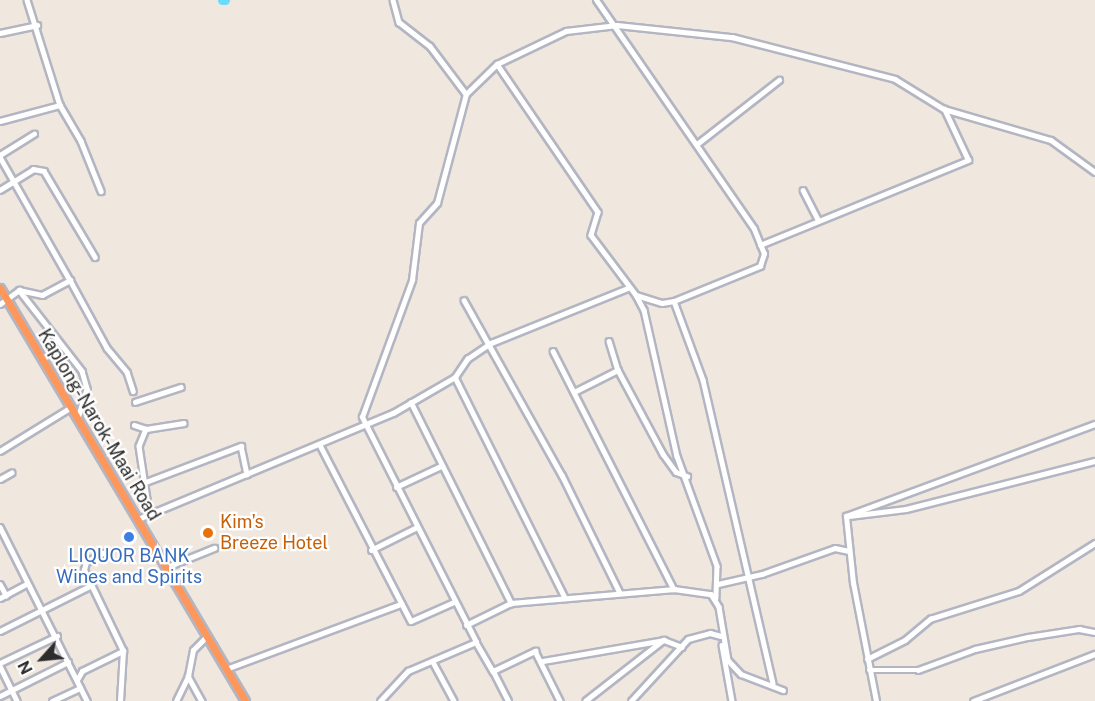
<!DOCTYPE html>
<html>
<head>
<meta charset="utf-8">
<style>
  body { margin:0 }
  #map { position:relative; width:1095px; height:701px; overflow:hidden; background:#f0e7df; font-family:"Public Sans",sans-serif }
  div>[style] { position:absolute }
  .river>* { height:9px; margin:-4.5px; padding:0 4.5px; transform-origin:4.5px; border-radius:4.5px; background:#69ddfa }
  .roads { filter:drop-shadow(2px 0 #b3b6c2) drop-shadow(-2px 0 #b3b6c2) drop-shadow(0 2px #b3b6c2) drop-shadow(0 -2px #b3b6c2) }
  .minor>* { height:4.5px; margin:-2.25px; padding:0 2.25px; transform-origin:2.25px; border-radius:2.25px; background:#fff }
  .highway>* { height:7px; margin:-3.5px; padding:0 3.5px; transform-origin:3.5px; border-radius:3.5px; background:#ff975a }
  .dots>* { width:16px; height:16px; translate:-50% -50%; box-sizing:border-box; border:3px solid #fff; border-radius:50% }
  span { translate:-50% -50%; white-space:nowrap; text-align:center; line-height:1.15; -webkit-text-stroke:4.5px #fff; paint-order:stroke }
  .street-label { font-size:18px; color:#2d2d2d }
  .food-label { font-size:18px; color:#c56008 }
  .left { translate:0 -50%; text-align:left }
  .shop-label { font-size:18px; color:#366cbe }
  .north { position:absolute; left:12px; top:629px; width:60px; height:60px; -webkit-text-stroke:4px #fff; paint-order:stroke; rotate:243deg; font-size:16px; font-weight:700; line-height:24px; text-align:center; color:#2d2d2d }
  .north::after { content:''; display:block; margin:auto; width:21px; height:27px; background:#2d2d2d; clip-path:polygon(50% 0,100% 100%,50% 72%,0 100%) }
</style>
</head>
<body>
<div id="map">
  <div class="river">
    <i style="left:222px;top:0;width:3px"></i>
  </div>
  <div class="roads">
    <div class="minor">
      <i style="left:27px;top:0;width:110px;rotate:72.6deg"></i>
      <i style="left:393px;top:0;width:23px;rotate:75deg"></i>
      <i style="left:399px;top:22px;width:39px;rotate:38deg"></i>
      <i style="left:430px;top:46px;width:60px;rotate:53.1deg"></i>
      <i style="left:0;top:33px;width:38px;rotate:-12deg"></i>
      <i style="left:497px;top:64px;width:179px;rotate:55.7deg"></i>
      <i style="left:598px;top:212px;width:24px;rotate:107deg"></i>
      <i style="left:591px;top:235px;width:75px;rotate:53.1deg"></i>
      <i style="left:636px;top:295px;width:27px;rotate:17deg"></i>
      <i style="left:662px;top:303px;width:12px;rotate:-9deg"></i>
      <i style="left:674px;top:301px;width:93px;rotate:-22.1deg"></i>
      <i style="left:760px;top:266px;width:13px;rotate:-72deg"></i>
      <i style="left:764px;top:254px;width:27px;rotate:-112deg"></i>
      <i style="left:754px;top:229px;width:278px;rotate:-124.6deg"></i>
      <i style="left:0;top:121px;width:62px;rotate:-14.9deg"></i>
      <i style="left:60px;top:105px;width:42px;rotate:59.7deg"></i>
      <i style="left:81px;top:141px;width:54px;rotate:68.2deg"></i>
      <i style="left:697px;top:144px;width:104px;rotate:-38deg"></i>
      <i style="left:0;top:155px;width:40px;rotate:-32deg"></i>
      <i style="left:0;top:157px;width:142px;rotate:60.4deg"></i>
      <i style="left:0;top:190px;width:39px;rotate:-32deg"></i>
      <i style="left:33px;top:169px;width:11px;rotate:10deg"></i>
      <i style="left:44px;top:171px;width:100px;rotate:59.3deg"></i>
      <i style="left:803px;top:190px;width:33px;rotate:63deg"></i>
      <i style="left:760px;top:245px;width:225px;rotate:-22.2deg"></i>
      <i style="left:968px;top:160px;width:56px;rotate:-115.2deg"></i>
      <i style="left:19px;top:290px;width:24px;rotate:12deg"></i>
      <i style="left:42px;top:295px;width:32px;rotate:-28deg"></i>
      <i style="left:70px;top:280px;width:77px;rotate:61.4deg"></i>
      <i style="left:107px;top:348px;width:31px;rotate:50deg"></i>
      <i style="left:127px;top:372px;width:20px;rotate:72deg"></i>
      <i style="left:636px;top:295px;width:17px;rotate:62deg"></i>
      <i style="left:644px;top:310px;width:150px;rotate:77.3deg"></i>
      <i style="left:677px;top:456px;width:117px;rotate:70deg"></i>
      <i style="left:717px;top:566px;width:32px;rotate:92deg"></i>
      <i style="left:464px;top:300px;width:201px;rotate:60.8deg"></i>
      <i style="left:562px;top:475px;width:131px;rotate:63.8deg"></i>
      <i style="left:674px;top:301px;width:84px;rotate:69.8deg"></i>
      <i style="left:703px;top:380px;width:311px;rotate:77deg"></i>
      <i style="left:0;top:304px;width:24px;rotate:-36deg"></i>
      <i style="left:19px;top:290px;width:103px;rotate:52.1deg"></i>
      <i style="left:82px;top:371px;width:19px;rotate:74deg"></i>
      <i style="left:87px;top:389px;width:31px;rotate:107deg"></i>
      <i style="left:609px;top:341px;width:30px;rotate:73deg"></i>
      <i style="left:618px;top:370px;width:95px;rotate:61.8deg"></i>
      <i style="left:663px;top:454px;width:22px;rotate:54deg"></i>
      <i style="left:676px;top:472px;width:12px;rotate:20deg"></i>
      <i style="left:553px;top:351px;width:267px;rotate:63.1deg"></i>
      <i style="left:455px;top:377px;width:247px;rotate:63.5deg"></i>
      <i style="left:574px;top:392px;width:49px;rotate:-26.6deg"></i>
      <i style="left:135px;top:402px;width:48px;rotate:-18.1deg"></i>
      <i style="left:411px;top:402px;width:225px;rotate:63.5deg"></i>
      <i style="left:134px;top:425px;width:13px;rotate:18deg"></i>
      <i style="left:146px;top:429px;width:38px;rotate:-9deg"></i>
      <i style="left:146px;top:429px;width:18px;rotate:112deg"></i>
      <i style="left:139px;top:446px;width:67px;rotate:81.4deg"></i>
      <i style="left:320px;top:445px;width:198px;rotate:62.7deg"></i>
      <i style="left:411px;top:621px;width:47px;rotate:-23.8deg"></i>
      <i style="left:0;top:451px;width:82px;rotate:-31.6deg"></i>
      <i style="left:0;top:479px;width:13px;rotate:-29deg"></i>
      <i style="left:143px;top:483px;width:105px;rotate:-20.7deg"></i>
      <i style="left:241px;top:446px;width:29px;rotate:78deg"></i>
      <i style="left:396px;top:487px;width:50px;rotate:-25deg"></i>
      <i style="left:849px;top:516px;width:57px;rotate:-7deg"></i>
      <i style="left:906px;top:509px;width:195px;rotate:-14.3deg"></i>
      <i style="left:138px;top:519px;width:276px;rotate:-22.6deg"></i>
      <i style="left:393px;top:413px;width:72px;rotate:-30.1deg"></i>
      <i style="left:455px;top:377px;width:22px;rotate:-56deg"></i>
      <i style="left:467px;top:359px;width:29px;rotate:-34deg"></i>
      <i style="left:491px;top:343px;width:148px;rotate:-21.9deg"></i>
      <i style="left:0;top:527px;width:195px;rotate:63.4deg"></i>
      <i style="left:371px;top:550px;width:51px;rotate:-26.6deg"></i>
      <i style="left:167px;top:567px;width:51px;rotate:-22deg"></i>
      <i style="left:0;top:584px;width:13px;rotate:61deg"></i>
      <i style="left:718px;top:584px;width:45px;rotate:-12.8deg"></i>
      <i style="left:762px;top:574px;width:77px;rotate:-19.6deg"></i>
      <i style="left:835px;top:548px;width:14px;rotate:12deg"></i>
      <i style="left:0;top:598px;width:30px;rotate:-28deg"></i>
      <i style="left:466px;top:625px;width:50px;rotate:-26.1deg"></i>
      <i style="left:511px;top:603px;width:164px;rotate:-4.9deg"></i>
      <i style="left:674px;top:589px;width:37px;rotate:8deg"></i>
      <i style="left:711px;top:594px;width:15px;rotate:58deg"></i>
      <i style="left:719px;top:607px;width:54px;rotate:80.4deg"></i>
      <i style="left:728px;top:660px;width:19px;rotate:47deg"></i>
      <i style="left:741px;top:674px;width:45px;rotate:20.9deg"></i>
      <i style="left:0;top:631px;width:101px;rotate:-26.6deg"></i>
      <i style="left:664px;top:640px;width:19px;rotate:21deg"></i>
      <i style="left:476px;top:642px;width:34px;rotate:60deg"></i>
      <i style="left:722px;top:645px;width:57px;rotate:79.9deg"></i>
      <i style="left:867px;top:659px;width:42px;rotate:-26.6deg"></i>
      <i style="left:905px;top:640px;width:33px;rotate:-40deg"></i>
      <i style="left:930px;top:619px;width:93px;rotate:-17.5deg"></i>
      <i style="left:1019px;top:591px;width:90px;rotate:-32.3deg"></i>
      <i style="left:543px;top:661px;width:123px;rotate:-9.8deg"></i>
      <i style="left:664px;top:640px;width:99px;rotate:142deg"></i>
      <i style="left:433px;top:662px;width:44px;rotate:61.7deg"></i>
      <i style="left:0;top:663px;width:63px;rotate:-25.3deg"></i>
      <i style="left:0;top:666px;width:39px;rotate:64deg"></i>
      <i style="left:226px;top:669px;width:187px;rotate:-20.4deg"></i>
      <i style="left:869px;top:670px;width:49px"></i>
      <i style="left:918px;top:670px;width:61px;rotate:-20.2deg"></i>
      <i style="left:975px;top:649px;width:54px;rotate:-12.8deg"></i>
      <i style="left:1028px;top:637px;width:52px;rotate:-8.9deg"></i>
      <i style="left:1079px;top:629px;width:16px;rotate:11deg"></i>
      <i style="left:188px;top:676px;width:29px;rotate:61deg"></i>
      <i style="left:77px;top:680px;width:10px;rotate:-61deg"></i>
      <i style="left:82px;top:671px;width:46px;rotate:-26deg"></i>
      <i style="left:123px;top:651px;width:90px;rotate:-115.7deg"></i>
      <i style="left:84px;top:570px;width:8px;rotate:-76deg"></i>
      <i style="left:86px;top:562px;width:19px;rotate:-28deg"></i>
      <i style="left:0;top:696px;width:76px;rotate:-26.6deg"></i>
      <i style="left:52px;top:701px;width:31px;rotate:-25deg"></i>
      <i style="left:120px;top:701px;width:50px;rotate:-86.6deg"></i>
      <i style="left:176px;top:701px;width:28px;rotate:-64deg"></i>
      <i style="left:188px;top:676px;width:26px;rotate:-79deg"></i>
      <i style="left:193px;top:650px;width:20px;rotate:-45deg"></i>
      <i style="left:380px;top:701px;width:41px;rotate:-47deg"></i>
      <i style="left:408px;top:671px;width:74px;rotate:-23.1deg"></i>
      <i style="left:476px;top:642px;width:252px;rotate:-116.9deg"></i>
      <i style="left:362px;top:417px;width:146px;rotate:-69.9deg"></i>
      <i style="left:412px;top:280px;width:57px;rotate:-83deg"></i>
      <i style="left:419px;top:223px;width:27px;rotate:-48deg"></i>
      <i style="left:437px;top:203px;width:113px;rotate:-75.1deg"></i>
      <i style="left:466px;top:94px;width:43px;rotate:-44.1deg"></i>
      <i style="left:497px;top:64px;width:76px;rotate:-25.6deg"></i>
      <i style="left:566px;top:31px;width:51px;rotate:-6.7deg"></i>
      <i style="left:617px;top:25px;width:116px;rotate:6deg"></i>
      <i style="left:732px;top:37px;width:168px;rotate:14.4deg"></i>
      <i style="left:895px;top:79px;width:57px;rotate:31.5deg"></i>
      <i style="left:944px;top:109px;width:111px;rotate:16.2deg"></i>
      <i style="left:1051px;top:140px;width:54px;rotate:36deg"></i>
      <i style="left:508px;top:701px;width:34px;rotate:-117deg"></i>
      <i style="left:493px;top:671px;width:47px;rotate:-25.5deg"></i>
      <i style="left:535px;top:651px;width:56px;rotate:63.4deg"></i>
      <i style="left:631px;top:701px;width:84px;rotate:-47.4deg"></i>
      <i style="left:688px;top:639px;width:23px;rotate:-15deg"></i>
      <i style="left:710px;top:633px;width:11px;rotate:15deg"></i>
      <i style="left:876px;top:701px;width:120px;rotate:-101deg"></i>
      <i style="left:853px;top:583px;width:67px;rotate:-96deg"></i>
      <i style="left:846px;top:516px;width:265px;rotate:-20.3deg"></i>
      <i style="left:973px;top:701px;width:131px;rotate:-21.1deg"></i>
    </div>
    <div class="highway">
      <i style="left:0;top:288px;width:480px;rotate:59.3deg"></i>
    </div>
  </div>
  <div class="dots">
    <i style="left:208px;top:533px;background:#e8710a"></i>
    <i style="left:129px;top:537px;background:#3f7fe0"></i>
  </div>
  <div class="street-label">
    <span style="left:99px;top:425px;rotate:59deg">Kaplong-Narok-Maai Road</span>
  </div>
  <div class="food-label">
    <span class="left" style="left:220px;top:533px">Kim's<br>Breeze Hotel</span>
  </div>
  <div class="shop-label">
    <span style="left:129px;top:567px">LIQUOR BANK<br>Wines and Spirits</span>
  </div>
  <div class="north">N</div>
</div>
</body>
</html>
